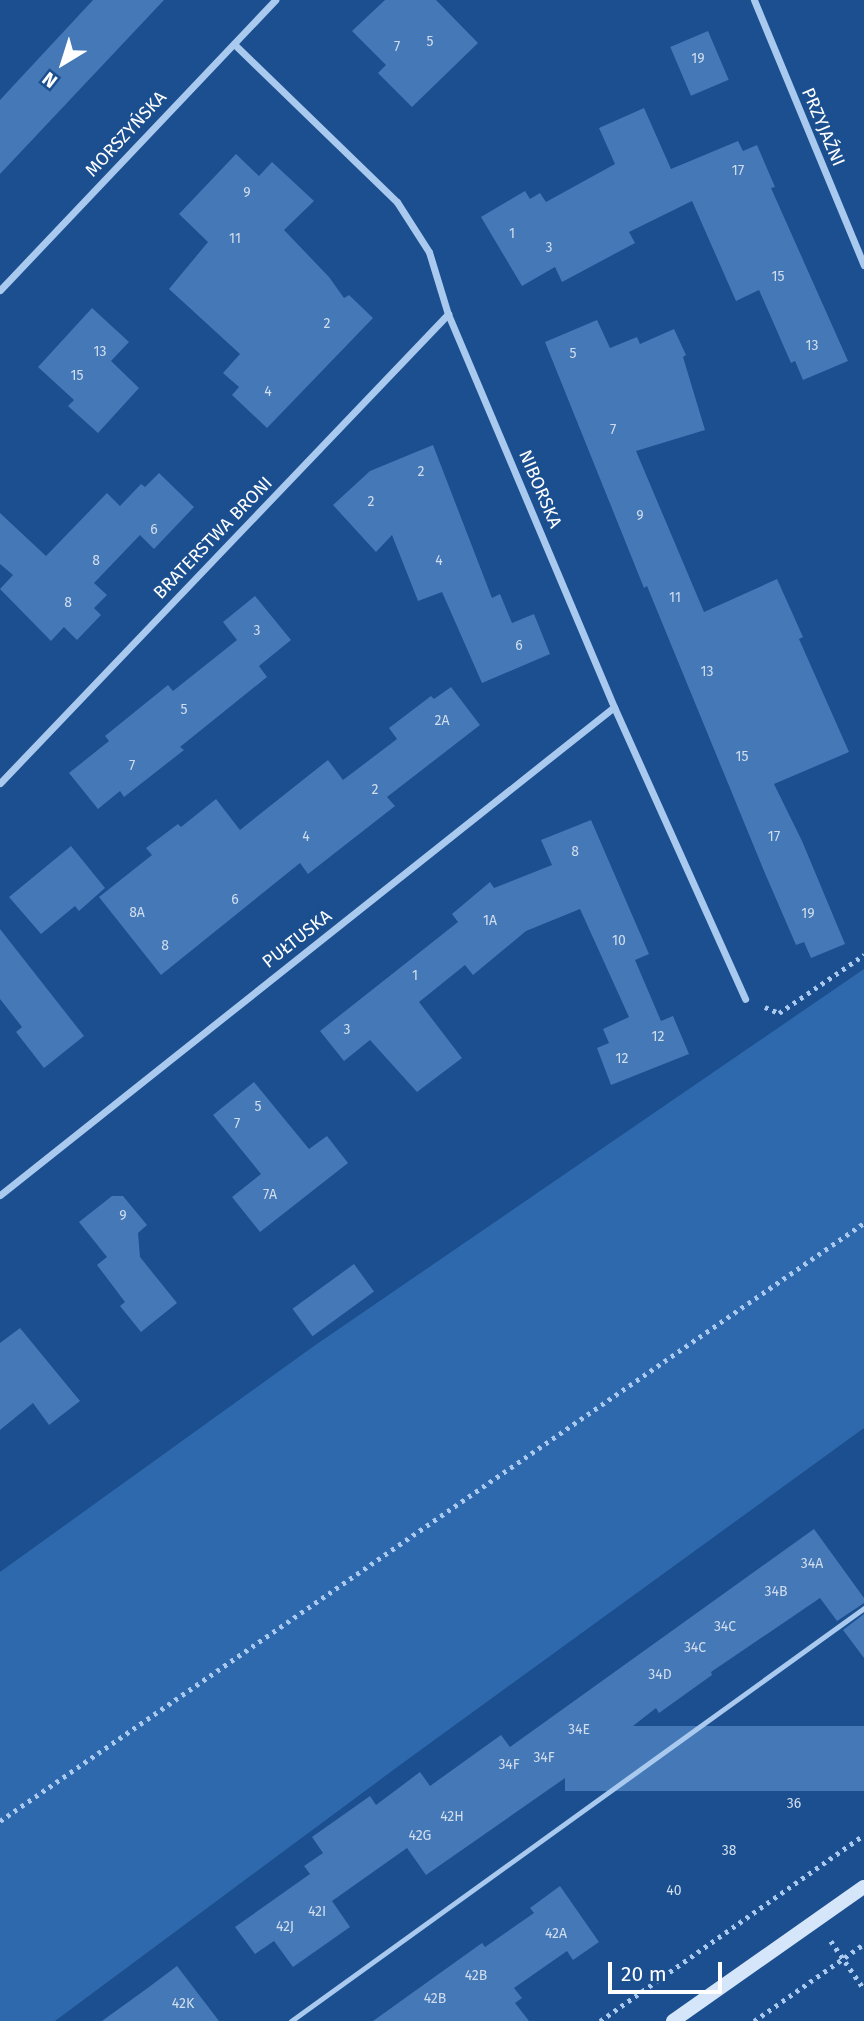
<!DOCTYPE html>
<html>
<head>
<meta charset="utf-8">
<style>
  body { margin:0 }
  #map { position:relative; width:864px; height:2021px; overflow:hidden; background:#1b4f8f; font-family:"Fira Sans",sans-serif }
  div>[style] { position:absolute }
  .green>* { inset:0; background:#2e69ad }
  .building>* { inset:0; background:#4478b7; transform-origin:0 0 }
  .path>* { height:4.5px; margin-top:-2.25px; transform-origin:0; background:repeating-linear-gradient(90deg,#a9c9ee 0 3.5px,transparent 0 8.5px) }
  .service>* { height:5px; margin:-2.5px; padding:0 2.5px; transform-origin:2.5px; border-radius:2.5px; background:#a9c9ee }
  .minor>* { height:7px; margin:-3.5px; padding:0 3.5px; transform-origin:3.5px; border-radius:3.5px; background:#a9c9ee }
  .secondary>* { height:14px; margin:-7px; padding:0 7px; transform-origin:7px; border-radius:7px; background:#d6e6fa }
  span { translate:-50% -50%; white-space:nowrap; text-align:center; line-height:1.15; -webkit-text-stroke:5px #1b4f8f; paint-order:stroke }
  .number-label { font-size:14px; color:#d0dded }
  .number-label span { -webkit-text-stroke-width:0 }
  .street-label { font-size:18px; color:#fff }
  .north { position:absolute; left:28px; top:28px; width:70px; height:70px; -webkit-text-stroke:5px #1b4f8f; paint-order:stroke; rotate:218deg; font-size:19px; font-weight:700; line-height:28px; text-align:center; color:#fff }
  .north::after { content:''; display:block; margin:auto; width:24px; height:32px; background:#fff; clip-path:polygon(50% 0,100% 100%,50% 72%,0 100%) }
  .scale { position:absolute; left:608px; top:1962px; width:114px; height:32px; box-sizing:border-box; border:4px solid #fff; border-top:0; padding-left:9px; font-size:21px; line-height:24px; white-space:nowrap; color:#fff; -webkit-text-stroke:5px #1b4f8f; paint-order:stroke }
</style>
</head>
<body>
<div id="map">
  <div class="green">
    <i style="clip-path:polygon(864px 969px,864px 1428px,400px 1765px,55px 2021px,0 2021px,0 1572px,314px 1346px)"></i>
  </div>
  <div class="building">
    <i style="clip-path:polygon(93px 0,164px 0,0 174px,0 100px)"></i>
    <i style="clip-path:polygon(385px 0,436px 0,478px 43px,412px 107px,378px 73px,386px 65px,352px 31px)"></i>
    <i style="left:708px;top:31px;width:53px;height:41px;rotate:67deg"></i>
    <i style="clip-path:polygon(644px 108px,671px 169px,738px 141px,743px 151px,757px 145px,775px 187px,771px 188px,848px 361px,803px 380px,795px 361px,791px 363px,759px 290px,736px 301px,692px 201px,629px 232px,635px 243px,562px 282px,555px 267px,522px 286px,481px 217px,525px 191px,530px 199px,540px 193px,546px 202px,615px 164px,599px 128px)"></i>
    <i style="clip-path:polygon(236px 154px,259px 176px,272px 162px,314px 201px,284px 230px,329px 277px,344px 298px,349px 295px,373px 318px,267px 428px,232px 395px,239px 387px,223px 373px,240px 354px,169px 289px,208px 242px,179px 214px)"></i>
    <i style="clip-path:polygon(92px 308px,129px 342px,111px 361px,139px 388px,98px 433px,68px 406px,74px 400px,38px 367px)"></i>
    <i style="clip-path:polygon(597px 320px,610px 348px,637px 337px,640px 344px,674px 329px,686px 355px,683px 357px,705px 430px,636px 451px,704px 612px,777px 579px,803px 637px,799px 639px,849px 752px,774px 784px,802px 841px,845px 944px,811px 958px,804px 942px,796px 945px,764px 871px,647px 586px,644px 588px,545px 342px)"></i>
    <i style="clip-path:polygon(433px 445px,492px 598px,500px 594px,512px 623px,534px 614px,550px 654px,482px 683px,442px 592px,418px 601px,392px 535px,376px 552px,333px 505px,370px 471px)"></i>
    <i style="clip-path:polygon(159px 473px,194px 507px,154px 549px,140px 535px,94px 583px,107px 595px,94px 608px,101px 615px,77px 640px,64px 627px,51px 641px,0 589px,13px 575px,0 564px,0 513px,46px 556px,107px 493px,120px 506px,141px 484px,145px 487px)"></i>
    <i style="clip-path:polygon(255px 596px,291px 640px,259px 666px,267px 677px,180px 747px,184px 750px,124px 797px,120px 791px,98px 809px,69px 773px,109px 741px,105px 736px,168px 685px,173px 691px,237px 640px,223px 622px)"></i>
    <i style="clip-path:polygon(451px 687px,480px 725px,387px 797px,395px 806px,308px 874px,300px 863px,161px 975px,99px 897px,152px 855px,146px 848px,178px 824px,181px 827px,216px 799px,240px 830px,328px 760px,343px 780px,397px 739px,389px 728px,431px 696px,434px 699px)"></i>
    <i style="clip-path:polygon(591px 820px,649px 954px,635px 960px,661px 1021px,673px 1016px,689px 1054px,611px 1085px,597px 1048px,609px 1043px,603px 1029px,629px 1017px,580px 909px,526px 931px,473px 975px,465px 965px,419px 1002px,462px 1058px,417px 1092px,370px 1040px,344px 1061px,320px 1031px,458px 922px,452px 914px,490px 882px,494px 888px,552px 865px,541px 840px)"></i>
    <i style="clip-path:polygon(71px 846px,105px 888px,79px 911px,75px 906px,41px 934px,9px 897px)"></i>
    <i style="clip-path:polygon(0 929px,84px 1036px,44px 1068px,16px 1032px,22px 1027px,0 999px)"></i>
    <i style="clip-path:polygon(254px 1082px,309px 1149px,327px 1136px,348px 1163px,260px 1232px,232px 1197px,261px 1174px,213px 1115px)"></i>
    <i style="clip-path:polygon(112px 1196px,123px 1196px,147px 1225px,138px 1233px,140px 1257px,177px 1303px,141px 1332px,120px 1306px,125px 1302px,97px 1265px,107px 1257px,79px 1222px)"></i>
    <i style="left:354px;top:1264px;width:34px;height:76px;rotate:54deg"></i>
    <i style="clip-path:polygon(20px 1328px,80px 1401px,49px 1425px,33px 1403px,0 1430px,0 1343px)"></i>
    <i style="clip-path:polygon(814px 1529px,864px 1598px,864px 1603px,837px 1621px,820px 1598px,711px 1672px,712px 1675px,659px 1713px,656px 1708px,578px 1769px,426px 1875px,407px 1848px,332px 1901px,350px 1927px,293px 1967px,274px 1941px,255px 1954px,235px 1927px,310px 1874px,304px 1866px,323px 1853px,312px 1837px,370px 1796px,376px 1805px,420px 1772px,430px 1786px,501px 1735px,510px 1747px)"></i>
    <i style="clip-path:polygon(864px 1614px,864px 1658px,843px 1630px)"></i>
    <i style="left:864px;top:1726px;width:65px;height:299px;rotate:90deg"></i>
    <i style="clip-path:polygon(560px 1886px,599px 1942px,573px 1960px,567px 1951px,514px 1988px,522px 1998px,515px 2003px,529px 2021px,373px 2021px,482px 1943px,485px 1947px,534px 1913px,530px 1908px)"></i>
    <i style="clip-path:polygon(177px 1966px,219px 2021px,102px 2021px,149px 1987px)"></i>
  </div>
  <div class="path">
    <i style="left:765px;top:1007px;width:15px;rotate:23deg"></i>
    <i style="left:779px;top:1013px;width:103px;rotate:-34.3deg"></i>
    <i style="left:0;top:1821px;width:1051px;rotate:-34.69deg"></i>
    <i style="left:831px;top:1941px;width:58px;rotate:55.5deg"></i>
    <i style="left:600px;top:2021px;width:323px;rotate:-35.2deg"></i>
    <i style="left:754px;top:2021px;width:134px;rotate:-35deg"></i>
  </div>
  <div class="service">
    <i style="left:291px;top:2021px;width:706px;rotate:-35.78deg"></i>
  </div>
  <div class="minor">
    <i style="left:754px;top:0;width:287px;rotate:67.5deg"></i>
    <i style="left:234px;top:44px;width:227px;rotate:44.1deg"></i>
    <i style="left:397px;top:202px;width:59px;rotate:57.4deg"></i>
    <i style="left:429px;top:252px;width:65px;rotate:73deg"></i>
    <i style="left:448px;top:314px;width:427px;rotate:67.1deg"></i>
    <i style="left:614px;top:707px;width:320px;rotate:65.8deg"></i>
    <i style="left:0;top:290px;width:400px;rotate:-46.5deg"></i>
    <i style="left:0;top:783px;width:649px;rotate:-46.31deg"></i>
    <i style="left:0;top:1195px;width:784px;rotate:-38.48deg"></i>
  </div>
  <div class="secondary">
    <i style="left:673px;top:2021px;width:233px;rotate:-35.1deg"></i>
  </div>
  <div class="number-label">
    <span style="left:430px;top:42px">5</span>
    <span style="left:397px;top:47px">7</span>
    <span style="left:698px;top:59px">19</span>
    <span style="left:738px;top:171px">17</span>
    <span style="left:247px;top:193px">9</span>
    <span style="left:512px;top:234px">1</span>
    <span style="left:235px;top:239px">11</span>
    <span style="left:549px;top:248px">3</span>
    <span style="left:778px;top:277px">15</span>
    <span style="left:327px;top:324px">2</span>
    <span style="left:812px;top:346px">13</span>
    <span style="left:100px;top:352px">13</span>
    <span style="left:573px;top:354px">5</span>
    <span style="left:77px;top:376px">15</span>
    <span style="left:268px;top:392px">4</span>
    <span style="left:613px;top:430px">7</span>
    <span style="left:421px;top:472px">2</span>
    <span style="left:371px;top:502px">2</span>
    <span style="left:640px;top:516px">9</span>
    <span style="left:154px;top:530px">6</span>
    <span style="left:96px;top:561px">8</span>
    <span style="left:439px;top:561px">4</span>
    <span style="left:675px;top:598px">11</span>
    <span style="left:68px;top:603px">8</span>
    <span style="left:257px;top:631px">3</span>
    <span style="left:519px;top:646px">6</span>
    <span style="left:707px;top:672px">13</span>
    <span style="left:184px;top:710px">5</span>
    <span style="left:442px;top:721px">2A</span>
    <span style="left:742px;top:757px">15</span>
    <span style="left:132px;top:766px">7</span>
    <span style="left:375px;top:790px">2</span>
    <span style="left:306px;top:837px">4</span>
    <span style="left:774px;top:837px">17</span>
    <span style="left:575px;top:852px">8</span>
    <span style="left:235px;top:900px">6</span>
    <span style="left:137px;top:913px">8A</span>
    <span style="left:808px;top:914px">19</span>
    <span style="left:490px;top:921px">1A</span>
    <span style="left:619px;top:941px">10</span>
    <span style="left:165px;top:946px">8</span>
    <span style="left:415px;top:976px">1</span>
    <span style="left:347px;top:1030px">3</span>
    <span style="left:658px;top:1037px">12</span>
    <span style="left:622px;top:1059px">12</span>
    <span style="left:258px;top:1107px">5</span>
    <span style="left:237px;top:1124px">7</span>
    <span style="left:270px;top:1195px">7A</span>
    <span style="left:123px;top:1216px">9</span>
    <span style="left:812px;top:1564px">34A</span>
    <span style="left:776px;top:1592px">34B</span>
    <span style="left:725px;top:1627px">34C</span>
    <span style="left:695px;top:1648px">34C</span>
    <span style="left:660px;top:1675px">34D</span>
    <span style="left:579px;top:1730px">34E</span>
    <span style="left:544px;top:1758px">34F</span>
    <span style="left:509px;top:1765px">34F</span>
    <span style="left:794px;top:1804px">36</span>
    <span style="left:452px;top:1817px">42H</span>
    <span style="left:420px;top:1836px">42G</span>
    <span style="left:729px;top:1851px">38</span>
    <span style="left:674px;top:1891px">40</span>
    <span style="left:317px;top:1912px">42I</span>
    <span style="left:285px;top:1927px">42J</span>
    <span style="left:556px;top:1934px">42A</span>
    <span style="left:476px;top:1976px">42B</span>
    <span style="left:435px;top:1999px">42B</span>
    <span style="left:183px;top:2004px">42K</span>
  </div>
  <div class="street-label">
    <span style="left:823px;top:127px;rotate:67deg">PRZYJAŹNI</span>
    <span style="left:126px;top:134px;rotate:-47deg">MORSZYŃSKA</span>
    <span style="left:540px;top:489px;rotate:67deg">NIBORSKA</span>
    <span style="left:213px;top:538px;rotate:-46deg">BRATERSTWA BRONI</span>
    <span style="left:297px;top:939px;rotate:-38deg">PUŁTUSKA</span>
  </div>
  <div class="north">N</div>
  <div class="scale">20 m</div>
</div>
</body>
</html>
